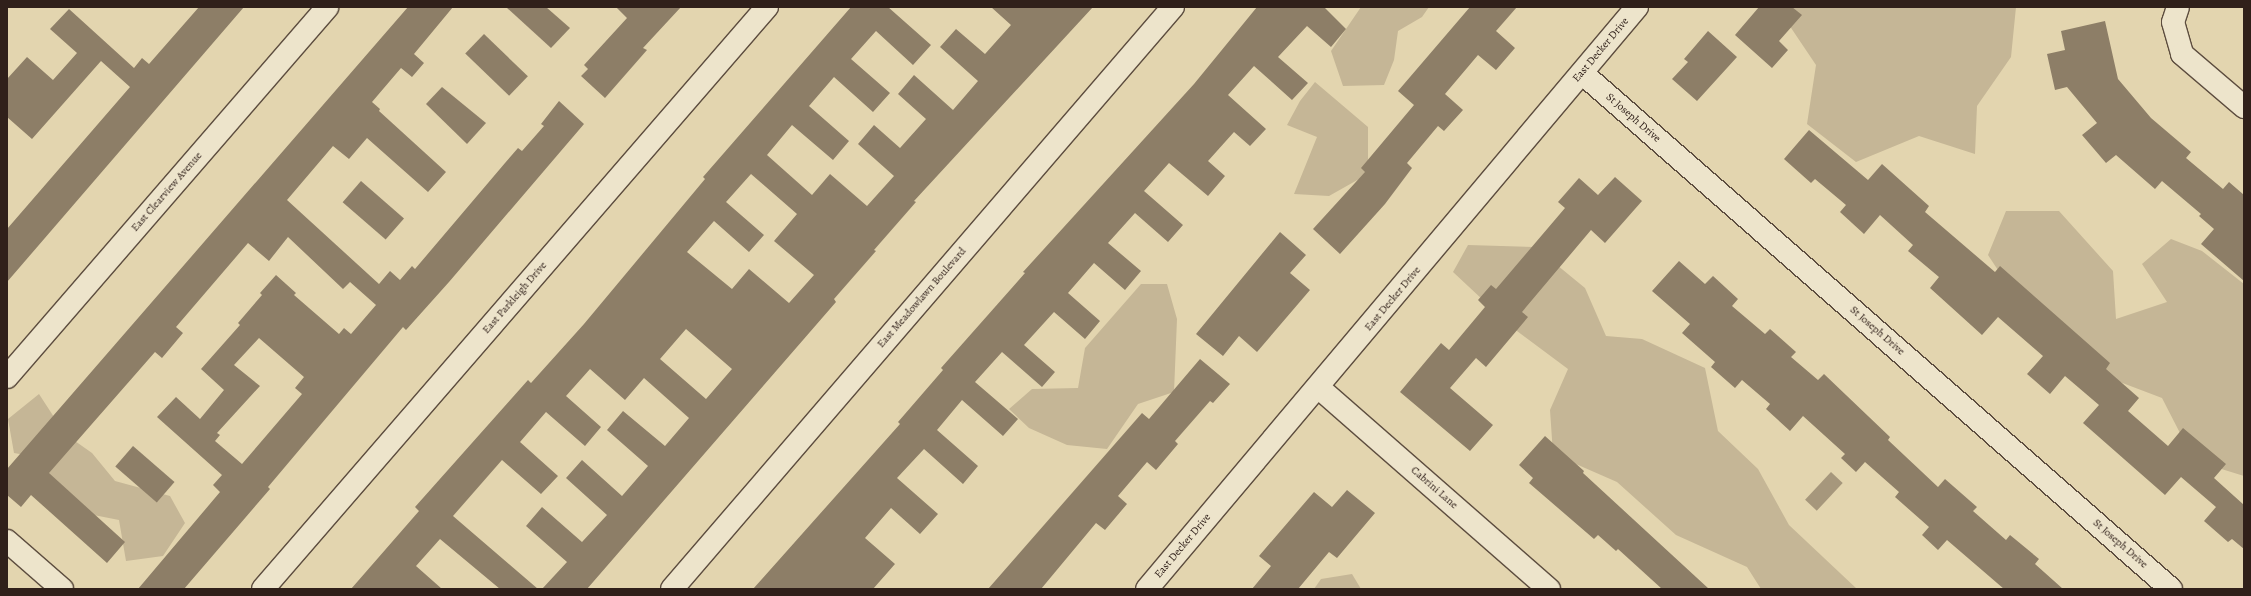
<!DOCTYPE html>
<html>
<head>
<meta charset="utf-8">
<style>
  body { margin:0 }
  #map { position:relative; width:2251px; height:596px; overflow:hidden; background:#e3d5af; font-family:Alegreya,serif }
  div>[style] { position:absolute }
  .green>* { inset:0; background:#c5b696 }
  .water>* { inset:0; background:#a6977c; transform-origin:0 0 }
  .building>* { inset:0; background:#8d7e67; transform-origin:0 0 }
  .roads { filter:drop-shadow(1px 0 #5d4d3f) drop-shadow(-1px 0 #5d4d3f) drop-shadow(0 1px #5d4d3f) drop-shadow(0 -1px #5d4d3f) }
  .street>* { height:22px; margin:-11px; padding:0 11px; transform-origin:11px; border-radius:11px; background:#ede4cb }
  span { translate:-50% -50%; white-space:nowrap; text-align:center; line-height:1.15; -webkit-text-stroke:3px #ede4cb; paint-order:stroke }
  .street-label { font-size:11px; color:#30201a }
  .frame { position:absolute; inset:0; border:8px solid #30201a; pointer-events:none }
</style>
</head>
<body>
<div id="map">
  <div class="green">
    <i style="clip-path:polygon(1361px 7px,1429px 7px,1422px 17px,1398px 31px,1394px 60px,1384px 85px,1343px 86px,1331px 51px)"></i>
    <i style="clip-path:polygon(1777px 7px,2016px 7px,2011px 57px,1977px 106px,1975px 154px,1919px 136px,1856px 162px,1807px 124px,1816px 65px)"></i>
    <i style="clip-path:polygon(1315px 82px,1368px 127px,1368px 174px,1329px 196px,1294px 194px,1317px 137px,1287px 125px,1300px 101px)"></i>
    <i style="clip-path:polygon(2006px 211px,2059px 211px,2113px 271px,2116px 319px,2167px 302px,2142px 264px,2171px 239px,2202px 251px,2244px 284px,2244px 476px,2186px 458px,2181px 435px,2162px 398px,2112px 379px,2029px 317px,1988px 255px)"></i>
    <i style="clip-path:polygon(1468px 245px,1535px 247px,1585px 288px,1606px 336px,1642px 339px,1705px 368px,1718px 431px,1758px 469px,1789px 525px,1857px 589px,1761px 589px,1747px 567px,1676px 535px,1617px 482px,1553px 454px,1550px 410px,1568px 369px,1513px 328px,1453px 272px)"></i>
    <i style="clip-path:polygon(1141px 284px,1167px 284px,1177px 319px,1174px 392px,1138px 404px,1107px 449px,1067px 445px,1029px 428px,1009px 409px,1032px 389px,1078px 388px,1085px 348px)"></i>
    <i style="clip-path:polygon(39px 394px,65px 434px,92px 453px,115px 481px,170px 496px,185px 523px,163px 556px,126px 561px,119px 520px,48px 506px,47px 459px,14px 453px,8px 419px)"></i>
    <i style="clip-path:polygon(1352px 574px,1361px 589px,1314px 589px,1321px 579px)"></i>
  </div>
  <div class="water">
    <i style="left:1831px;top:472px;width:16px;height:38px;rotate:43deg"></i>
  </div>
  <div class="building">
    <i style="clip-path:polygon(199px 7px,244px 7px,7px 282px,7px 229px,130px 87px,101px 61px,32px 139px,7px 117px,7px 79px,27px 57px,53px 80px,77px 53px,50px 29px,69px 9px,134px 68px,142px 58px,149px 64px)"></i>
    <i style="clip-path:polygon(evenodd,408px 7px,453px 7px,414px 54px,424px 63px,412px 77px,401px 68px,372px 102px,380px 109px,379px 111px,446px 172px,428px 192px,367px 138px,349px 159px,333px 146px,287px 200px,379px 284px,390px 271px,400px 280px,412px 266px,415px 269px,505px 163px,518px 148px,522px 151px,544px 126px,541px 124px,559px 101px,584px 124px,449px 282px,406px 330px,403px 327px,268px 487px,270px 489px,184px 589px,138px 589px,220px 492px,213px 485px,222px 475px,157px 417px,176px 397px,200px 419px,224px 390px,201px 369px,240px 325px,238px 323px,262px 295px,260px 293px,276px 275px,296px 293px,294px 295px,339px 334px,344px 328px,351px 334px,376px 305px,350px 282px,343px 289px,288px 237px,269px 261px,248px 243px,176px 327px,183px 333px,162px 358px,155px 352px,49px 473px,125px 542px,107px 563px,31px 495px,21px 507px,7px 495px,7px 469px,408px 7px,259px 338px,304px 377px,295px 388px,302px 394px,242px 464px,215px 441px,220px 435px,217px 433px,260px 386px,234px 365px,259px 338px)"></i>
    <i style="clip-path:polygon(506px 7px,546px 7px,570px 28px,551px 48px)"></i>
    <i style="clip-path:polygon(616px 7px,681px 7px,643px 48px,647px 50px,605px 98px,581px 76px,588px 69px,584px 65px,627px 18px)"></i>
    <i style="clip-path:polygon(evenodd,851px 7px,888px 7px,931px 45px,913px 65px,876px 31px,851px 59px,890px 93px,873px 112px,834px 77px,809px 106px,849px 141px,833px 160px,792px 125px,767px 155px,812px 195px,830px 174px,867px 206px,894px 176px,858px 144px,874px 125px,900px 148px,926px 119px,898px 94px,914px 75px,953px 110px,978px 81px,940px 47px,956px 29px,985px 54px,1011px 25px,991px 7px,1093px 7px,914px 201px,916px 202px,874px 250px,876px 251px,834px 299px,836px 302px,587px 589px,542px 589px,567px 562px,526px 526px,542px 507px,582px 542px,607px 515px,566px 478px,582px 460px,622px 496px,648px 466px,607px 430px,623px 411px,665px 446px,689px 418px,644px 378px,625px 400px,590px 369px,566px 396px,601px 427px,585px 446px,546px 412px,520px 442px,558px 476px,541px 494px,502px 460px,453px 516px,538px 589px,500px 589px,440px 539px,416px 566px,442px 589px,351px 589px,419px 511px,415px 507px,528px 380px,531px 383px,584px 324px,705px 179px,703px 177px,851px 7px,751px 174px,797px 214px,774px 241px,814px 275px,789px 303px,749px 269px,732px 289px,687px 252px,714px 221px,749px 252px,764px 235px,726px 202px,751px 174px,851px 7px,686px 329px,732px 369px,706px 399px,660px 359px,686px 329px)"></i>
    <i style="clip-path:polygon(1257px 7px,1324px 7px,1346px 29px,1331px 47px,1307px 26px,1278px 57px,1308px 83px,1292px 100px,1254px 66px,1228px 95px,1266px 129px,1250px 146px,1234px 132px,1208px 161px,1225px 176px,1208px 196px,1169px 163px,1144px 191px,1183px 225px,1168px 242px,1135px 213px,1108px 243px,1141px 271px,1125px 290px,1094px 263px,1068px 293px,1100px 321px,1085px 339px,1054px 312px,1024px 345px,1055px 372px,1042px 387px,1002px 352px,975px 382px,1018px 419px,1003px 436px,962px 400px,937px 430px,978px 466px,963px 484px,924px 449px,897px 478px,938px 514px,920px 534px,891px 508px,865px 538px,895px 564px,873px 589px,753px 589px,900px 424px,898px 422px,943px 370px,941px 368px,1025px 273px,1023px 272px,1194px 84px)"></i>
    <i style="clip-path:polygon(1470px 7px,1517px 7px,1496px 31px,1515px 48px,1496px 70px,1478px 55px,1445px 94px,1463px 110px,1444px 131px,1438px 126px,1407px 163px,1412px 168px,1385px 204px,1340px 254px,1313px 229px,1365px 172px,1361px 168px,1414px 105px,1398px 91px)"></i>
    <i style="clip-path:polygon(1759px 7px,1792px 7px,1802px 15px,1779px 41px,1788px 50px,1772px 68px,1735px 35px)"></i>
    <i style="clip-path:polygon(2105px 21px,2118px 79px,2151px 118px,2191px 152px,2186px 158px,2223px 189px,2229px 182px,2244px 195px,2244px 281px,2201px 244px,2214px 229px,2199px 216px,2201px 214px,2162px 181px,2155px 189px,2116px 155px,2106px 163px,2082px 135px,2097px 123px,2067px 87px,2055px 90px,2047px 54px,2065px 50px,2061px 31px)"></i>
    <i style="clip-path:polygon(1708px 31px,1737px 57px,1697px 101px,1672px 79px,1688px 62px,1684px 59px)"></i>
    <i style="left:484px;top:34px;width:61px;height:27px;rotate:44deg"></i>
    <i style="clip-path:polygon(442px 87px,486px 123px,467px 144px,426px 104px)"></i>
    <i style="clip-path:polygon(1809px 130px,1868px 180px,1882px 164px,1929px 206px,1925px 212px,1995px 272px,2000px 266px,2110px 363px,2106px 369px,2139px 398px,2128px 411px,2168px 446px,2183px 428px,2226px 464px,2214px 478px,2244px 505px,2244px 549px,2232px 539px,2228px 542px,2204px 521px,2216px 507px,2181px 477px,2165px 495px,2083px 423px,2099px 405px,2065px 376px,2050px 394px,2027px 374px,2043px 356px,1998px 317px,1982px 335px,1930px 288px,1939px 277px,1908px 251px,1913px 245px,1880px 215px,1864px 234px,1840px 212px,1846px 205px,1815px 179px,1811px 183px,1784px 159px)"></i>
    <i style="clip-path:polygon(1615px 177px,1642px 201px,1605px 243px,1591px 230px,1522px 312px,1528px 317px,1486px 367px,1476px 358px,1450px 388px,1493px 425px,1470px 451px,1400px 392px,1441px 343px,1449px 350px,1485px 307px,1478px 300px,1491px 285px,1496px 289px,1565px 208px,1558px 202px,1579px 178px,1598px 195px)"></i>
    <i style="left:361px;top:181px;width:57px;height:28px;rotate:41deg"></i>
    <i style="clip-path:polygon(1280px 232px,1306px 255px,1290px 273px,1310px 290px,1257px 352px,1239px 336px,1223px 356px,1196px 334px)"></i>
    <i style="clip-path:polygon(1679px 261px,1705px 284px,1713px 276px,1738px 299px,1732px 306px,1765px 334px,1770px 329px,1796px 352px,1791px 357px,1818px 380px,1824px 374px,1890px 437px,1888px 440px,1938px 487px,1945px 479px,1977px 507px,1973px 511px,2006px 540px,2010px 535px,2039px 559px,2035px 564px,2063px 589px,2004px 589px,1947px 540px,1938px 550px,1922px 535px,1929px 527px,1895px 497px,1899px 492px,1865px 462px,1856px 472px,1841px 458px,1845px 454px,1803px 416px,1790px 431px,1766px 409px,1770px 404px,1742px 380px,1735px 388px,1711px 367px,1715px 362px,1682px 333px,1690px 324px,1652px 291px)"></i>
    <i style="clip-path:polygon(1200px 359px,1230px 384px,1213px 403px,1210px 401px,1175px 441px,1178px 444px,1156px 470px,1147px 462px,1118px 496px,1127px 504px,1105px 530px,1096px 523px,1041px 589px,988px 589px,1142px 413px,1149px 419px)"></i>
    <i style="clip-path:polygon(1545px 436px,1584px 471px,1583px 473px,1709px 589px,1662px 589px,1618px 549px,1616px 551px,1598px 535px,1594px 539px,1529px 483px,1533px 478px,1519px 465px)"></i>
    <i style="left:133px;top:446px;width:55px;height:27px;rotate:41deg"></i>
    <i style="clip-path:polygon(1347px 490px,1375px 513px,1337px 558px,1329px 552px,1298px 589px,1252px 589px,1271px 566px,1259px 556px,1314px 492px,1332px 507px)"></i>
  </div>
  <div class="roads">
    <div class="street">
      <i style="left:2178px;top:7px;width:16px;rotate:108deg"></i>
      <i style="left:2173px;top:22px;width:33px;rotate:74deg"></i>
      <i style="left:2182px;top:54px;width:82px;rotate:40.5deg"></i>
      <i style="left:1582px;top:73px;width:783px;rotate:41.22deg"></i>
      <i style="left:7px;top:377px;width:489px;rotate:-49.1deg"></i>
      <i style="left:1318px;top:387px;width:307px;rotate:41.2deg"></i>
      <i style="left:7px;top:541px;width:73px;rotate:41.1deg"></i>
      <i style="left:263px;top:589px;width:770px;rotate:-49.11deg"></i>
      <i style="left:672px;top:589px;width:768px;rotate:-49.28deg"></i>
      <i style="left:1147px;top:589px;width:761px;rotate:-49.91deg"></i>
    </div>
  </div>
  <div class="street-label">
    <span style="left:1601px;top:50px;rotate:-50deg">East Decker Drive</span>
    <span style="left:1633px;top:118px;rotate:41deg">St Joseph Drive</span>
    <span style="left:167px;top:192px;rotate:-49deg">East Clearview Avenue</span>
    <span style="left:515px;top:298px;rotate:-49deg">East Parkleigh Drive</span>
    <span style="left:922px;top:298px;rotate:-49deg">East Meadowlawn Boulevard</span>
    <span style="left:1393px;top:299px;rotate:-50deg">East Decker Drive</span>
    <span style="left:1877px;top:331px;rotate:41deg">St Joseph Drive</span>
    <span style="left:1434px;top:488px;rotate:41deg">Cabrini Lane</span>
    <span style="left:2120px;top:544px;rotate:41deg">St Joseph Drive</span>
    <span style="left:1183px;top:546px;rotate:-50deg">East Decker Drive</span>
  </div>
  <div class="frame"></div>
</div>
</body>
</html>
